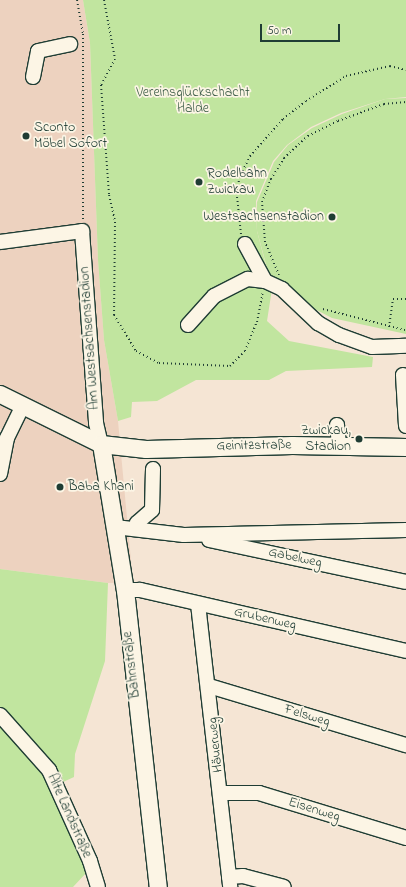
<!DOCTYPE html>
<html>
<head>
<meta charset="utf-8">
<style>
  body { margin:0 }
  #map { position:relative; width:406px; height:887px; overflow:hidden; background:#f5e5d4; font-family:"Indie Flower",sans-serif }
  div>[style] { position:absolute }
  .built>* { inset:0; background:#edd2bf }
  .green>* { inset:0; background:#c1e59f }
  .path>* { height:2px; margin-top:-1px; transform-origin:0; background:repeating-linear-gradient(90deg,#1f3d34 0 1px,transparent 0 4px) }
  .roads { filter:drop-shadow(1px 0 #1f3d34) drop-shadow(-1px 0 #1f3d34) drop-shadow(0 1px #1f3d34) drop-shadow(0 -1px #1f3d34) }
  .minor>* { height:14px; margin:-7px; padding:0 7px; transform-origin:7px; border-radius:7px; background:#fcf5e5 }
  .major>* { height:17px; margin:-8.5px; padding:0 8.5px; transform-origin:8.5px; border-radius:8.5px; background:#fcf5e5 }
  .dots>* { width:11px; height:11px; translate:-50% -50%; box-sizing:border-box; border:2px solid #fcf5e5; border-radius:50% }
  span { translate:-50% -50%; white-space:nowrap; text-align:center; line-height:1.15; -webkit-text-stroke:3.5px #fcf5e5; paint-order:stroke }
  .park-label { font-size:14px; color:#3f5f49 }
  .poi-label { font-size:14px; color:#1f3d34 }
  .left { translate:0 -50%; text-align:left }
  .right { translate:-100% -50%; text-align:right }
  .street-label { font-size:14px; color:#1f3d34 }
  .scale { position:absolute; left:260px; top:24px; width:80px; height:18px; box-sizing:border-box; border:2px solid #1f3d34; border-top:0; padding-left:5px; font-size:12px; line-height:14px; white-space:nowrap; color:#1f3d34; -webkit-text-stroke:3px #fcf5e5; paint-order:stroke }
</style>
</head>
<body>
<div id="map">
  <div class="built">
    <i style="clip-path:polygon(0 0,83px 0,90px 43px,98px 260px,104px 340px,118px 421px,133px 582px,108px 583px,0 569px,0 452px,3px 431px,0 428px)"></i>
  </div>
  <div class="green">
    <i style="clip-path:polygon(83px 0,406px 0,406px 97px,385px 99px,341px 113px,311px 127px,287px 145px,273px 161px,256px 201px,257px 231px,272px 289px,267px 321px,289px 341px,373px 357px,372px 367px,286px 371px,269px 380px,196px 380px,157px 401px,132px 402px,131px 417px,118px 421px,104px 340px,98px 260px,90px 43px)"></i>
    <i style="clip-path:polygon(406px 98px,406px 334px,332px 318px,307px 305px,270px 279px,257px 231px,257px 202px,274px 162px,288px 145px,312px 128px,342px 114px,385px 99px)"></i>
    <i style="clip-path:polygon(0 569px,108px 583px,105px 661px,75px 754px,74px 777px,50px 788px,61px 807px,87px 872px,73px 887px,0 887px)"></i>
  </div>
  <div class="path">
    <i style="left:77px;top:0;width:35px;rotate:80deg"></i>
    <i style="left:83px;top:34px;width:186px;rotate:90deg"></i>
    <i style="left:104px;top:0;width:60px;rotate:79.4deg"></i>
    <i style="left:115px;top:59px;width:30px;rotate:118deg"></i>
    <i style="left:101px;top:85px;width:110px;rotate:85.8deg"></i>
    <i style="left:109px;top:195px;width:28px;rotate:77deg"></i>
    <i style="left:115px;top:222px;width:93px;rotate:90.6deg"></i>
    <i style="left:114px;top:315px;width:42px;rotate:58.6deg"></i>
    <i style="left:136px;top:351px;width:26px;rotate:28deg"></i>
    <i style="left:159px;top:363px;width:71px;rotate:2.4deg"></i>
    <i style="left:230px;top:366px;width:21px;rotate:-45deg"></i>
    <i style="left:245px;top:351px;width:31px;rotate:-68deg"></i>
    <i style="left:257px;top:322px;width:31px;rotate:-79deg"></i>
    <i style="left:241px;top:234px;width:36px;rotate:-96deg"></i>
    <i style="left:237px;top:198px;width:20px;rotate:-84deg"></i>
    <i style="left:239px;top:178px;width:25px;rotate:-63deg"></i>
    <i style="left:250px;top:156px;width:50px;rotate:-48.3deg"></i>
    <i style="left:283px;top:119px;width:29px;rotate:-38deg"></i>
    <i style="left:306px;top:101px;width:47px;rotate:-32deg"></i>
    <i style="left:346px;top:76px;width:45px;rotate:-12.8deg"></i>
    <i style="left:390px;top:66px;width:16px;rotate:14deg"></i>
    <i style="left:279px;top:275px;width:36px;rotate:-113deg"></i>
    <i style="left:265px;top:242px;width:40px;rotate:-94.3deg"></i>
    <i style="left:262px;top:202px;width:25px;rotate:-69deg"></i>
    <i style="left:271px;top:179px;width:25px;rotate:-58deg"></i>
    <i style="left:284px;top:158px;width:33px;rotate:-43deg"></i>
    <i style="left:308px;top:136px;width:34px;rotate:-27deg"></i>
    <i style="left:338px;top:121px;width:49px;rotate:-20.3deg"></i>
    <i style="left:384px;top:104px;width:22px;rotate:-5deg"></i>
    <i style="left:323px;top:309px;width:85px;rotate:14.4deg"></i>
    <i style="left:389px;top:327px;width:28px;rotate:-82deg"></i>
    <i style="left:393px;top:299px;width:13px"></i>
  </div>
  <div class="roads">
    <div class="minor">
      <i style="left:33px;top:77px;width:26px;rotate:-79deg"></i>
      <i style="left:38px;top:51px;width:33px;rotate:-12deg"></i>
      <i style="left:0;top:242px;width:83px;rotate:-7.6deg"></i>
      <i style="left:82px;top:231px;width:193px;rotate:85.8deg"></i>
      <i style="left:96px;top:423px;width:22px;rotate:77deg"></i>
      <i style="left:245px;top:244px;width:42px;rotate:61.6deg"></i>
      <i style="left:188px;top:325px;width:39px;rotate:-48deg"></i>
      <i style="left:214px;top:296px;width:38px;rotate:-27deg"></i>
      <i style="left:248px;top:279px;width:17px;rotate:7deg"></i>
      <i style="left:265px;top:281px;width:19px;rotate:25deg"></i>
      <i style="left:282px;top:289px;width:50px;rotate:43.4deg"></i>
      <i style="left:318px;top:323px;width:24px;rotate:30deg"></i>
      <i style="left:339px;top:335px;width:35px;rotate:20deg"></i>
      <i style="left:372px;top:347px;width:34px;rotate:-2deg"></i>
      <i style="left:403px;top:375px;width:51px;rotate:86.6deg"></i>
      <i style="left:337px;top:425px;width:20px;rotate:84deg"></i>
      <i style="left:0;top:474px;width:37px;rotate:-79deg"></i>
      <i style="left:7px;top:438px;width:37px;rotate:-64deg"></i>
      <i style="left:115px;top:527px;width:69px;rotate:6.6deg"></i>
      <i style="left:184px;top:535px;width:222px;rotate:-1.3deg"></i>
      <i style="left:136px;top:528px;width:5px;rotate:-79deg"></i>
      <i style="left:137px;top:523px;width:20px;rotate:-41deg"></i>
      <i style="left:152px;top:510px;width:41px;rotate:-88.6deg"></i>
      <i style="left:209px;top:540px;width:201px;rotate:12deg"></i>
      <i style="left:125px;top:590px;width:15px"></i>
      <i style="left:140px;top:590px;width:273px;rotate:12.9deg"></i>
      <i style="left:198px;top:604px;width:285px;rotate:83.5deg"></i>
      <i style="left:209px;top:686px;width:206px;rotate:16.7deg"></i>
      <i style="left:0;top:715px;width:74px;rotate:48.3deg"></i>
      <i style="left:49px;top:770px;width:100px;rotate:65.7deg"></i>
      <i style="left:90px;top:861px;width:27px;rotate:73deg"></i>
      <i style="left:221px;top:793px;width:38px"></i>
      <i style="left:259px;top:793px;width:154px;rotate:17deg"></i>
      <i style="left:229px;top:877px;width:14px;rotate:-4deg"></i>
      <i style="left:243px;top:876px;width:42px;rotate:15deg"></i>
    </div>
    <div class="major">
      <i style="left:0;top:394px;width:113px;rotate:26.3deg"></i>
      <i style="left:101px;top:444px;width:45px;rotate:6.3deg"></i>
      <i style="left:146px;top:449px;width:146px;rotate:-1.6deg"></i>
      <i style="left:292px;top:445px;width:114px;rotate:1deg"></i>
      <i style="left:101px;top:444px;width:148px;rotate:80.7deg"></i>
      <i style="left:125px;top:590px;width:299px;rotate:83.7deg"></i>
    </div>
  </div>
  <div class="dots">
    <i style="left:26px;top:136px;background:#1f3d34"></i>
    <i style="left:199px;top:182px;background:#1f3d34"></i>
    <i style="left:332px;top:217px;background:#1f3d34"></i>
    <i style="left:359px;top:439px;background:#1f3d34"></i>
    <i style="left:60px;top:487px;background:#1f3d34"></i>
  </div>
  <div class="park-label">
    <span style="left:193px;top:101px">Vereinsglückschacht<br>Halde</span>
  </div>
  <div class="poi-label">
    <span class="left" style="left:34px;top:136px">Sconto<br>Möbel Sofort</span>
    <span class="left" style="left:207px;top:182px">Rodelbahn<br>Zwickau</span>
    <span class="right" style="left:324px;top:217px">Westsachsenstadion</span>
    <span class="right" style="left:351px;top:439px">Zwickau,<br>Stadion</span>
    <span class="left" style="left:68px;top:487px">Baba Khani</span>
  </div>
  <div class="street-label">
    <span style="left:90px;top:338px;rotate:-94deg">Am Westsachsenstadion</span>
    <span style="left:254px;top:446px;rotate:-1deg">Geinitzstraße</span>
    <span style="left:295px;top:558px;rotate:12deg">Gabelweg</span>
    <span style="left:265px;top:619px;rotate:13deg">Grubenweg</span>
    <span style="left:132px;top:665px;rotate:-97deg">Bahnstraße</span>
    <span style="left:307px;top:716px;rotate:17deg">Felsweg</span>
    <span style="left:216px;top:745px;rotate:-96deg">Häuerweg</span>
    <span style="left:314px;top:810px;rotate:17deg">Eisenweg</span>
    <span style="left:69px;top:816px;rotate:66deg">Alte Landstraße</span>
  </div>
  <div class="scale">50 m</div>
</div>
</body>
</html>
